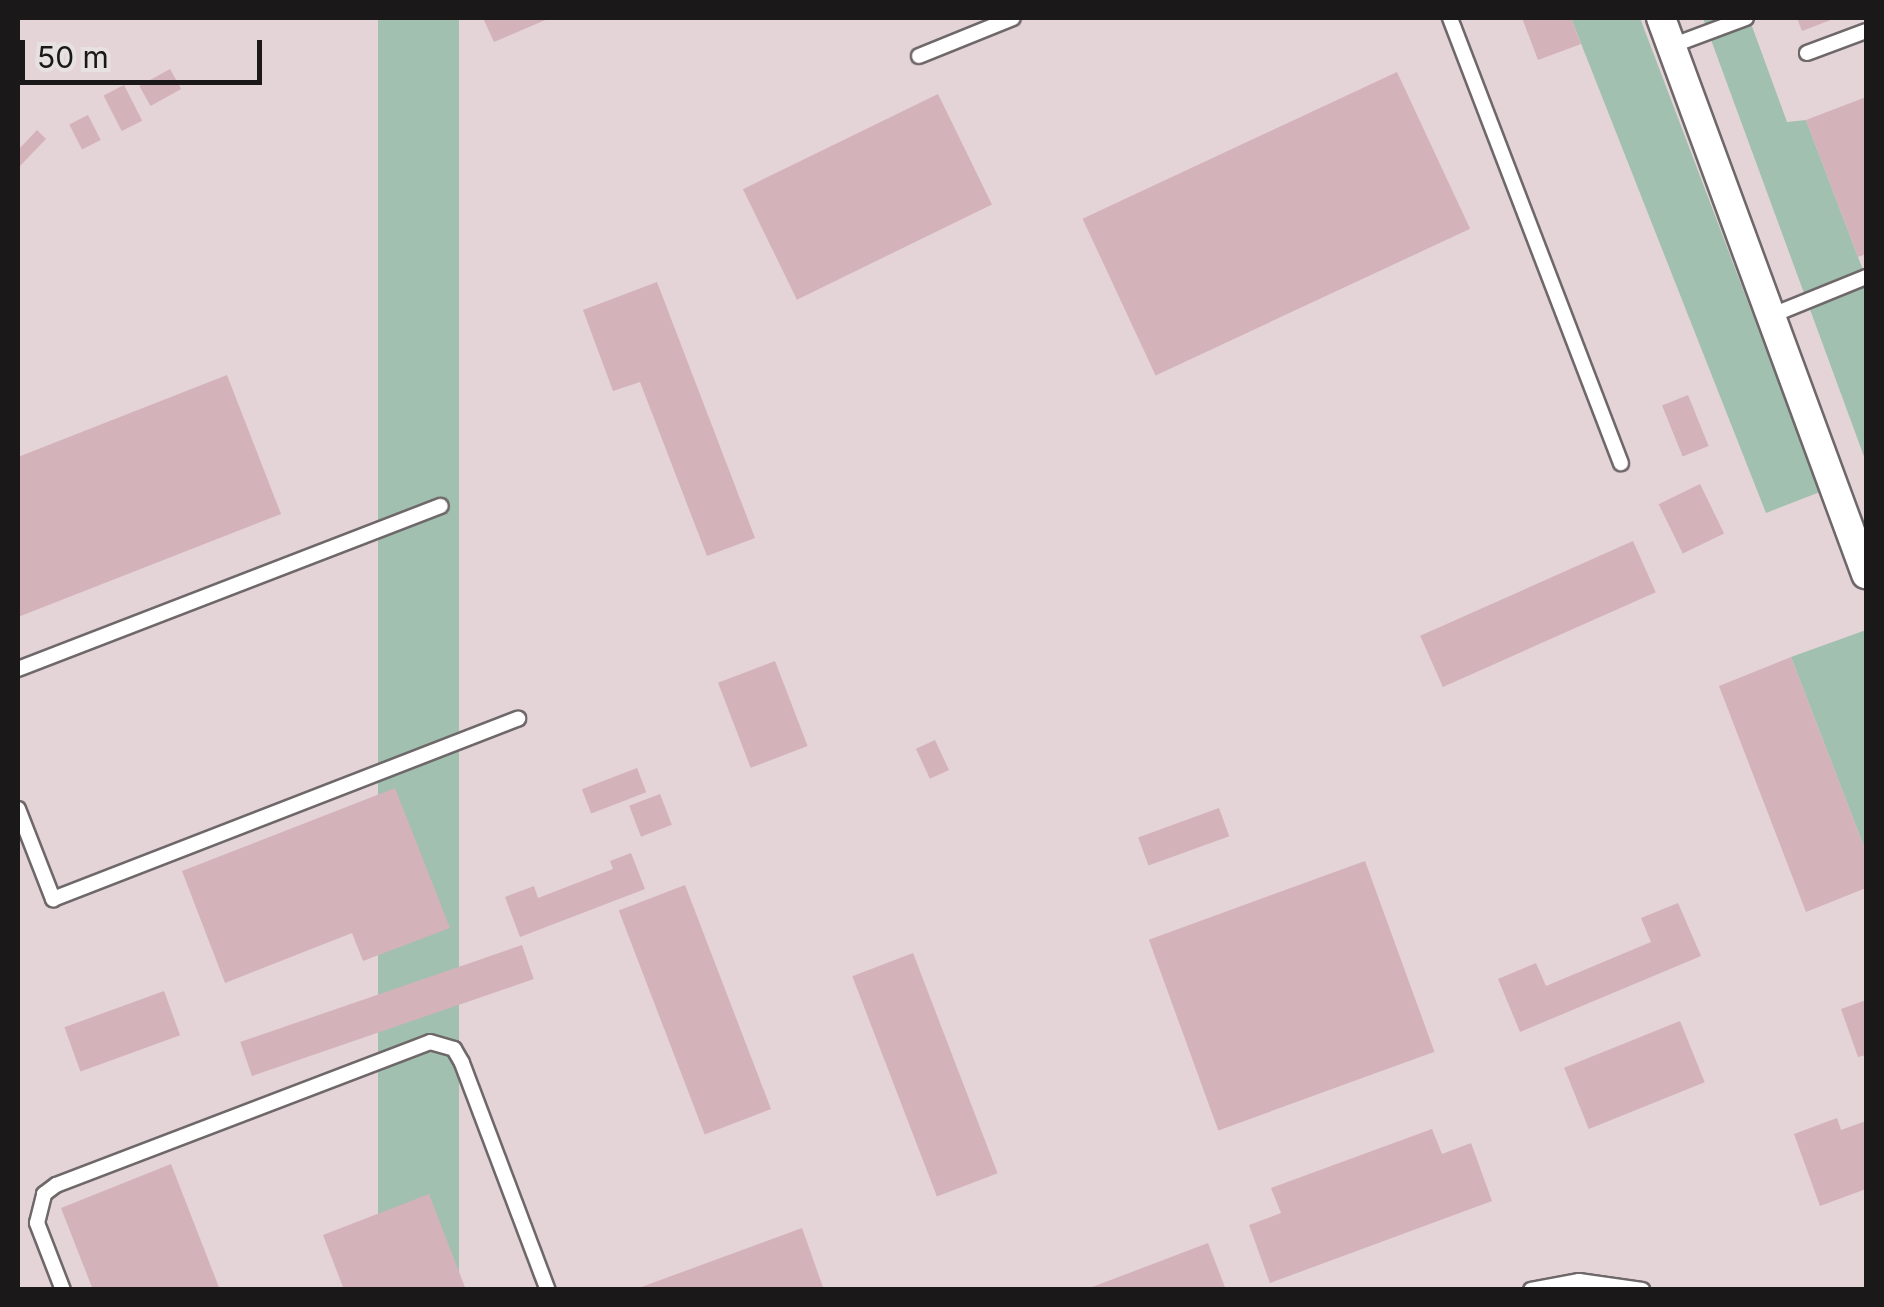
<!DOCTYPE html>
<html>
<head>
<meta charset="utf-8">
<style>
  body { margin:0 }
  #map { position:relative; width:1884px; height:1307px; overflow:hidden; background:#e8e1e2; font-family:Inter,sans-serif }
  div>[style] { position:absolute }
  .built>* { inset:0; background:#e4d4d7; transform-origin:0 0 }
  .green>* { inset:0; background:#a1c0b0; transform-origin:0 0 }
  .building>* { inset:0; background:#d4b2b9; transform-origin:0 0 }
  .roads { filter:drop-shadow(2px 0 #6f686a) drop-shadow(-2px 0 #6f686a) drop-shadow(0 2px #6f686a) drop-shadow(0 -2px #6f686a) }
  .service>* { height:14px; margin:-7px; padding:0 7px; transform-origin:7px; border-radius:7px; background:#fff }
  .minor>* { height:28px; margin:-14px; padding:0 14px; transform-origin:14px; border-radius:14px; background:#fff }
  span { translate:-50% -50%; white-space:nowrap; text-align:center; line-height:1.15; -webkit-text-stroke:9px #e8e1e2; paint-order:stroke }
  .frame { position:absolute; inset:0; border:20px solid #1a1818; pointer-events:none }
  .scale { position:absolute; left:20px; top:40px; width:242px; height:45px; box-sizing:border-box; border:5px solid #1a1818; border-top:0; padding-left:12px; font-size:30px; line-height:35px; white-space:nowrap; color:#1a1818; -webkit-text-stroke:8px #e8e1e2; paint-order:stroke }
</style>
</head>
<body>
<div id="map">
  <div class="built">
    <i style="left:18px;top:18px;width:1848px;height:1271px"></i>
  </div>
  <div class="green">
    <i style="left:378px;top:18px;width:81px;height:1358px"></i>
    <i style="clip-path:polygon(1571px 18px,1640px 18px,1820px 492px,1766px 513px)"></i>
    <i style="clip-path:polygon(1703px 18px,1749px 18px,1787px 122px,1806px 120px,1866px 278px,1866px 462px)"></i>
    <i style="clip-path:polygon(1866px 630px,1866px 852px,1791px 657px)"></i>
  </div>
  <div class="building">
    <i style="clip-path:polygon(483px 18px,550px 18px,494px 42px)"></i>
    <i style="clip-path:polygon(1522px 18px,1571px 18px,1581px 44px,1538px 60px)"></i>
    <i style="clip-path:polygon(1797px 18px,1836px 18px,1802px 31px)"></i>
    <i style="left:170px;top:69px;width:23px;height:35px;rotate:61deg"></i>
    <i style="left:1397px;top:72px;width:173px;height:347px;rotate:65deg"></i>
    <i style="left:124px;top:85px;width:40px;height:23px;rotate:63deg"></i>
    <i style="left:938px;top:94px;width:123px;height:217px;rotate:64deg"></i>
    <i style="clip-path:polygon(1866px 97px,1866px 254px,1858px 257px,1806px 120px)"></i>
    <i style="left:88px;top:115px;width:28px;height:21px;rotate:63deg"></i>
    <i style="clip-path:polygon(37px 130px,46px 139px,18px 168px,18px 150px)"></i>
    <i style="clip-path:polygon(657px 282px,755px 538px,707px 556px,640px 382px,613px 391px,583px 310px)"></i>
    <i style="clip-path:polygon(227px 375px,281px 514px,18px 617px,18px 457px)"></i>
    <i style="left:1688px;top:395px;width:55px;height:28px;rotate:68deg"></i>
    <i style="left:1700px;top:484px;width:55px;height:46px;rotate:64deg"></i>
    <i style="left:1633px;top:541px;width:56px;height:233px;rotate:66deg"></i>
    <i style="clip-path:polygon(1791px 657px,1866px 852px,1866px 888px,1806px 912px,1719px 686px)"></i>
    <i style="left:775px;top:661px;width:91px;height:61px;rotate:69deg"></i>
    <i style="left:935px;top:740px;width:33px;height:21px;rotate:65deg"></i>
    <i style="left:637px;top:768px;width:26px;height:59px;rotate:69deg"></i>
    <i style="clip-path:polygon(395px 788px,450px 928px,363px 961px,352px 933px,225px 983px,182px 871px)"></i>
    <i style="left:660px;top:794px;width:33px;height:33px;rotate:69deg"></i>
    <i style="left:1219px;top:808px;width:30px;height:86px;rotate:70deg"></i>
    <i style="clip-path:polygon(631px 853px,645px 889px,520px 937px,505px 897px,534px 886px,538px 898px,613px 869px,610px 861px)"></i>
    <i style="left:1365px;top:861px;width:203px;height:230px;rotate:70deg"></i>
    <i style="left:685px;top:885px;width:240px;height:71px;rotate:69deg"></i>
    <i style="clip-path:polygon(1678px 903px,1701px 956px,1520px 1032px,1498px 979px,1536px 963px,1546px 986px,1651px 942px,1641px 918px)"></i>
    <i style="left:522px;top:945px;width:36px;height:298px;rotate:71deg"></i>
    <i style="left:913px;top:953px;width:236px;height:65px;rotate:69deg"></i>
    <i style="left:164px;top:991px;width:47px;height:106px;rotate:70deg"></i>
    <i style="clip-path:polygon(1866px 1000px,1866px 1055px,1858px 1057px,1841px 1009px)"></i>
    <i style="left:1680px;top:1021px;width:66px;height:125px;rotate:68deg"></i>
    <i style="clip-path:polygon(1837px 1118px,1841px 1130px,1866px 1121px,1866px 1189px,1820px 1206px,1794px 1134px)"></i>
    <i style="clip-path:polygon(1432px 1129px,1442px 1154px,1471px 1143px,1492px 1201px,1270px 1283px,1249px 1225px,1281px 1213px,1271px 1188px)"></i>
    <i style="clip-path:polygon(171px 1164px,220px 1290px,93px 1290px,61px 1208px)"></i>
    <i style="clip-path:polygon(429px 1194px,466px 1290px,344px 1290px,323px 1235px)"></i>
    <i style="clip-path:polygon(802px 1228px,824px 1290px,636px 1290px,636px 1289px)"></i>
    <i style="clip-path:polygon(1208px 1243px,1226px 1290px,1087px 1290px,1087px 1289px)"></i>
  </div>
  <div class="roads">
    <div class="service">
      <i style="left:1450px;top:18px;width:477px;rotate:69deg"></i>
      <i style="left:1671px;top:46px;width:80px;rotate:-20.5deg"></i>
      <i style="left:1807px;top:53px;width:63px;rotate:-20.4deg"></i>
      <i style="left:919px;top:56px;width:101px;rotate:-22deg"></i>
      <i style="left:1770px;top:316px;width:104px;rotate:-22.1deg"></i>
      <i style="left:18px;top:669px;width:453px;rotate:-21.1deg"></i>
      <i style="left:18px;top:809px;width:97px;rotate:68.7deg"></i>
      <i style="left:53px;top:899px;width:499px;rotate:-21.2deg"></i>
      <i style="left:63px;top:1290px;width:72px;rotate:-111.2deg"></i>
      <i style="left:37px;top:1223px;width:30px;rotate:-76deg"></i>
      <i style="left:44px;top:1194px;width:15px;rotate:-37deg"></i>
      <i style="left:56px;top:1185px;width:400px;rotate:-20.9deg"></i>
      <i style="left:430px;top:1042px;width:25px;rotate:16deg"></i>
      <i style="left:454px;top:1049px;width:16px;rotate:60deg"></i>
      <i style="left:462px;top:1063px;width:243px;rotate:69.3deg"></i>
      <i style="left:1531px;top:1290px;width:49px;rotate:-10.6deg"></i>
      <i style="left:1579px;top:1281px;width:64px;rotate:8.1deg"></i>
    </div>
    <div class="minor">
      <i style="left:1661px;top:18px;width:593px;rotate:69.76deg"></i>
    </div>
  </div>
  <div class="frame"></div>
  <div class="scale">50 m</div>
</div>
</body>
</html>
